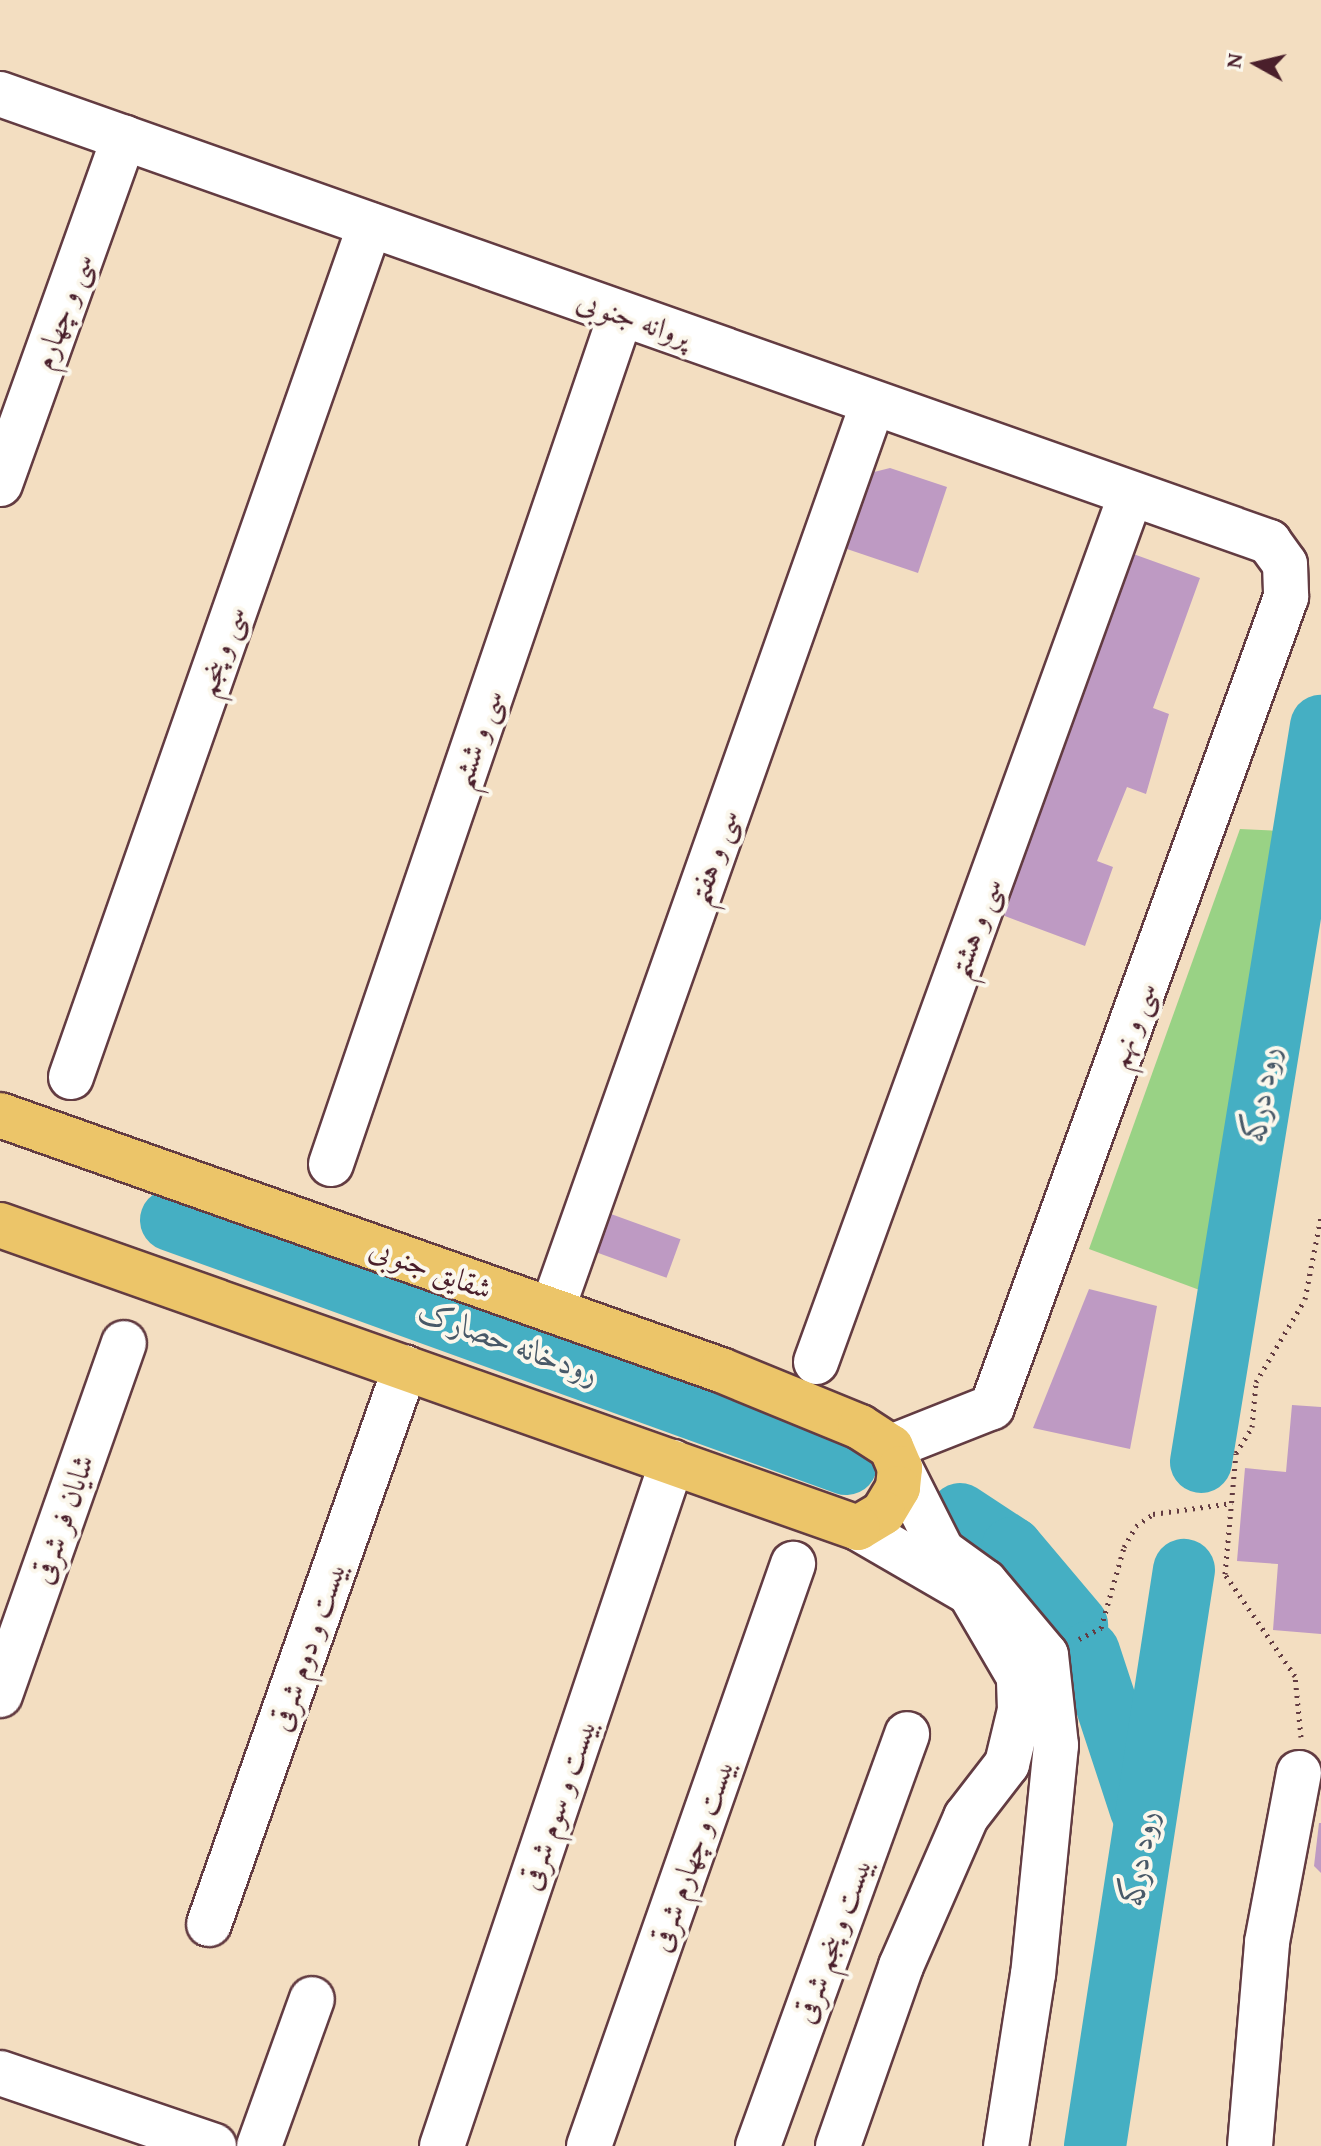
<!DOCTYPE html>
<html>
<head>
<meta charset="utf-8">
<style>
  body { margin:0 }
  #map { position:relative; width:1321px; height:2146px; overflow:hidden; background:#f3dec1; font-family:"Gentium Book Plus",Amiri,serif }
  div>[style] { position:absolute }
  .green>* { inset:0; background:#99d285 }
  .river>* { height:62px; margin:-31px; padding:0 31px; transform-origin:31px; border-radius:31px; background:#45afc3 }
  .building>* { inset:0; background:#be9ac3; transform-origin:0 0 }
  .path>* { height:5px; margin-top:-2.5px; transform-origin:0; background:repeating-linear-gradient(90deg,#633c42 0 2px,transparent 0 8px) }
  .roads { filter:drop-shadow(2px 0 #633c42) drop-shadow(-2px 0 #633c42) drop-shadow(0 2px #633c42) drop-shadow(0 -2px #633c42) }
  .minor>* { height:44px; margin:-22px; padding:0 22px; transform-origin:22px; border-radius:22px; background:#fff }
  .major>* { height:44px; margin:-22px; padding:0 22px; transform-origin:22px; border-radius:22px; background:#ecc569 }
  span { translate:-50% -50%; white-space:nowrap; text-align:center; line-height:1.15; -webkit-text-stroke:8px #fbf7ec; paint-order:stroke }
  .street-label { font-size:30px; color:#4a1f2b }
  .water-label { font-size:32px; color:#485968; font-style:italic }
  .north { position:absolute; left:1217px; top:24px; width:80px; height:80px; -webkit-text-stroke:6px #fbf7ec; paint-order:stroke; rotate:278deg; font-size:22px; font-weight:700; line-height:32px; text-align:center; color:#4a1f2b }
  .north::after { content:''; display:block; margin:auto; width:28px; height:36px; background:#4a1f2b; clip-path:polygon(50% 0,100% 100%,50% 72%,0 100%) }
</style>
</head>
<body>
<div id="map">
  <div class="green">
    <i style="clip-path:polygon(1240px 829px,1281px 831px,1205px 1292px,1089px 1249px)"></i>
  </div>
  <div class="river">
    <i style="left:171px;top:1220px;width:718px;rotate:19.87deg"></i>
    <i style="left:1201px;top:1462px;width:746px;rotate:-80.74deg"></i>
    <i style="left:960px;top:1514px;width:62px;rotate:33.2deg"></i>
    <i style="left:1012px;top:1548px;width:101px;rotate:49.8deg"></i>
    <i style="left:1089px;top:1652px;width:166px;rotate:71.8deg"></i>
    <i style="left:1095px;top:2146px;width:583px;rotate:-81.22deg"></i>
  </div>
  <div class="building">
    <i style="clip-path:polygon(890px 468px,947px 487px,918px 573px,844px 548px,870px 473px)"></i>
    <i style="clip-path:polygon(1125px 551px,1200px 578px,1153px 708px,1169px 714px,1146px 794px,1127px 787px,1097px 861px,1113px 867px,1085px 946px,997px 913px)"></i>
    <i style="left:611px;top:1214px;width:74px;height:41px;rotate:20deg"></i>
    <i style="clip-path:polygon(1089px 1289px,1157px 1306px,1130px 1449px,1033px 1428px)"></i>
    <i style="clip-path:polygon(1292px 1405px,1321px 1407px,1321px 1634px,1273px 1630px,1278px 1564px,1237px 1561px,1245px 1468px,1286px 1472px)"></i>
    <i style="clip-path:polygon(1319px 1823px,1321px 1823px,1321px 1873px,1314px 1866px)"></i>
  </div>
  <div class="path">
    <i style="left:1079px;top:1639px;width:25px;rotate:-27deg"></i>
    <i style="left:1101px;top:1628px;width:84px;rotate:-74.1deg"></i>
    <i style="left:1124px;top:1547px;width:24px;rotate:-60deg"></i>
    <i style="left:1136px;top:1526px;width:21px;rotate:-35deg"></i>
    <i style="left:1153px;top:1514px;width:80px;rotate:-7.9deg"></i>
    <i style="left:1301px;top:1737px;width:61px;rotate:-95.6deg"></i>
    <i style="left:1295px;top:1676px;width:124px;rotate:-124.5deg"></i>
    <i style="left:1225px;top:1574px;width:121px;rotate:-84.8deg"></i>
    <i style="left:1236px;top:1453px;width:31px;rotate:-58deg"></i>
    <i style="left:1252px;top:1427px;width:45px;rotate:-84.9deg"></i>
    <i style="left:1256px;top:1382px;width:96px;rotate:-59.4deg"></i>
    <i style="left:1305px;top:1299px;width:84px;rotate:-79deg"></i>
  </div>
  <div class="roads">
    <div class="minor">
      <i style="left:0;top:94px;width:1346px;rotate:19.44deg"></i>
      <i style="left:1269px;top:542px;width:27px;rotate:54deg"></i>
      <i style="left:1285px;top:564px;width:33px;rotate:88deg"></i>
      <i style="left:1286px;top:597px;width:862px;rotate:109.95deg"></i>
      <i style="left:992px;top:1407px;width:109px;rotate:158.4deg"></i>
      <i style="left:0;top:484px;width:368px;rotate:-70.3deg"></i>
      <i style="left:71px;top:1077px;width:903px;rotate:-70.66deg"></i>
      <i style="left:331px;top:1164px;width:898px;rotate:-71.16deg"></i>
      <i style="left:552px;top:1310px;width:962px;rotate:-70.51deg"></i>
      <i style="left:816px;top:1362px;width:923px;rotate:-70.05deg"></i>
      <i style="left:900px;top:1468px;width:93px;rotate:63.2deg"></i>
      <i style="left:942px;top:1551px;width:53px;rotate:35.8deg"></i>
      <i style="left:985px;top:1582px;width:95px;rotate:50.1deg"></i>
      <i style="left:1046px;top:1655px;width:91px;rotate:83.7deg"></i>
      <i style="left:1056px;top:1745px;width:230px;rotate:95.7deg"></i>
      <i style="left:1033px;top:1974px;width:174px;rotate:98.9deg"></i>
      <i style="left:0;top:1695px;width:373px;rotate:-70.6deg"></i>
      <i style="left:209px;top:1924px;width:590px;rotate:-70.58deg"></i>
      <i style="left:0;top:2073px;width:226px;rotate:18.8deg"></i>
      <i style="left:259px;top:2146px;width:156px;rotate:-70.2deg"></i>
      <i style="left:442px;top:2146px;width:722px;rotate:-71.41deg"></i>
      <i style="left:589px;top:2146px;width:617px;rotate:-70.68deg"></i>
      <i style="left:758px;top:2146px;width:438px;rotate:-70.1deg"></i>
      <i style="left:838px;top:2146px;width:191px;rotate:-70.7deg"></i>
      <i style="left:901px;top:1966px;width:163px;rotate:-66.4deg"></i>
      <i style="left:966px;top:1817px;width:67px;rotate:-52.3deg"></i>
      <i style="left:1007px;top:1764px;width:56px;rotate:-76.5deg"></i>
      <i style="left:1020px;top:1710px;width:33px;rotate:-92deg"></i>
      <i style="left:1019px;top:1677px;width:97px;rotate:-120.3deg"></i>
      <i style="left:970px;top:1593px;width:129px;rotate:-149.9deg"></i>
      <i style="left:1250px;top:2146px;width:205px;rotate:-85.2deg"></i>
      <i style="left:1267px;top:1942px;width:172px;rotate:-79.3deg"></i>
    </div>
    <div class="major">
      <i style="left:0;top:1115px;width:765px;rotate:19.48deg"></i>
      <i style="left:721px;top:1370px;width:150px;rotate:22.3deg"></i>
      <i style="left:860px;top:1427px;width:37px;rotate:33deg"></i>
      <i style="left:891px;top:1447px;width:23px;rotate:67deg"></i>
      <i style="left:900px;top:1468px;width:20px;rotate:96deg"></i>
      <i style="left:898px;top:1488px;width:29px;rotate:121deg"></i>
      <i style="left:883px;top:1513px;width:29px;rotate:149deg"></i>
      <i style="left:858px;top:1528px;width:910px;rotate:-160.55deg"></i>
    </div>
  </div>
  <div class="street-label">
    <span style="left:62px;top:311px;rotate:-70deg">سی و چهارم</span>
    <span style="left:634px;top:318px;rotate:19deg">پروانه جنوبی</span>
    <span style="left:220px;top:651px;rotate:-71deg">سی و پنجم</span>
    <span style="left:476px;top:739px;rotate:-71deg">سی و ششم</span>
    <span style="left:712px;top:857px;rotate:-71deg">سی و هفتم</span>
    <span style="left:974px;top:928px;rotate:-70deg">سی و هشتم</span>
    <span style="left:1131px;top:1025px;rotate:-70deg">سی و نهم</span>
    <span style="left:431px;top:1268px;rotate:20deg">شقایق جنوبی</span>
    <span style="left:62px;top:1519px;rotate:-71deg">شایان فر شرقی</span>
    <span style="left:307px;top:1646px;rotate:-71deg">بیست و دوم شرقی</span>
    <span style="left:557px;top:1804px;rotate:-71deg">بیست و سوم شرقی</span>
    <span style="left:691px;top:1855px;rotate:-71deg">بیست و چهارم شرقی</span>
    <span style="left:832px;top:1940px;rotate:-70deg">بیست و پنجم شرقی</span>
  </div>
  <div class="water-label">
    <span style="left:1261px;top:1094px;rotate:-81deg">رود درکه</span>
    <span style="left:509px;top:1342px;rotate:20deg">رودخانه حصارک</span>
    <span style="left:1139px;top:1858px;rotate:-81deg">رود درکه</span>
  </div>
  <div class="north">N</div>
</div>
</body>
</html>
